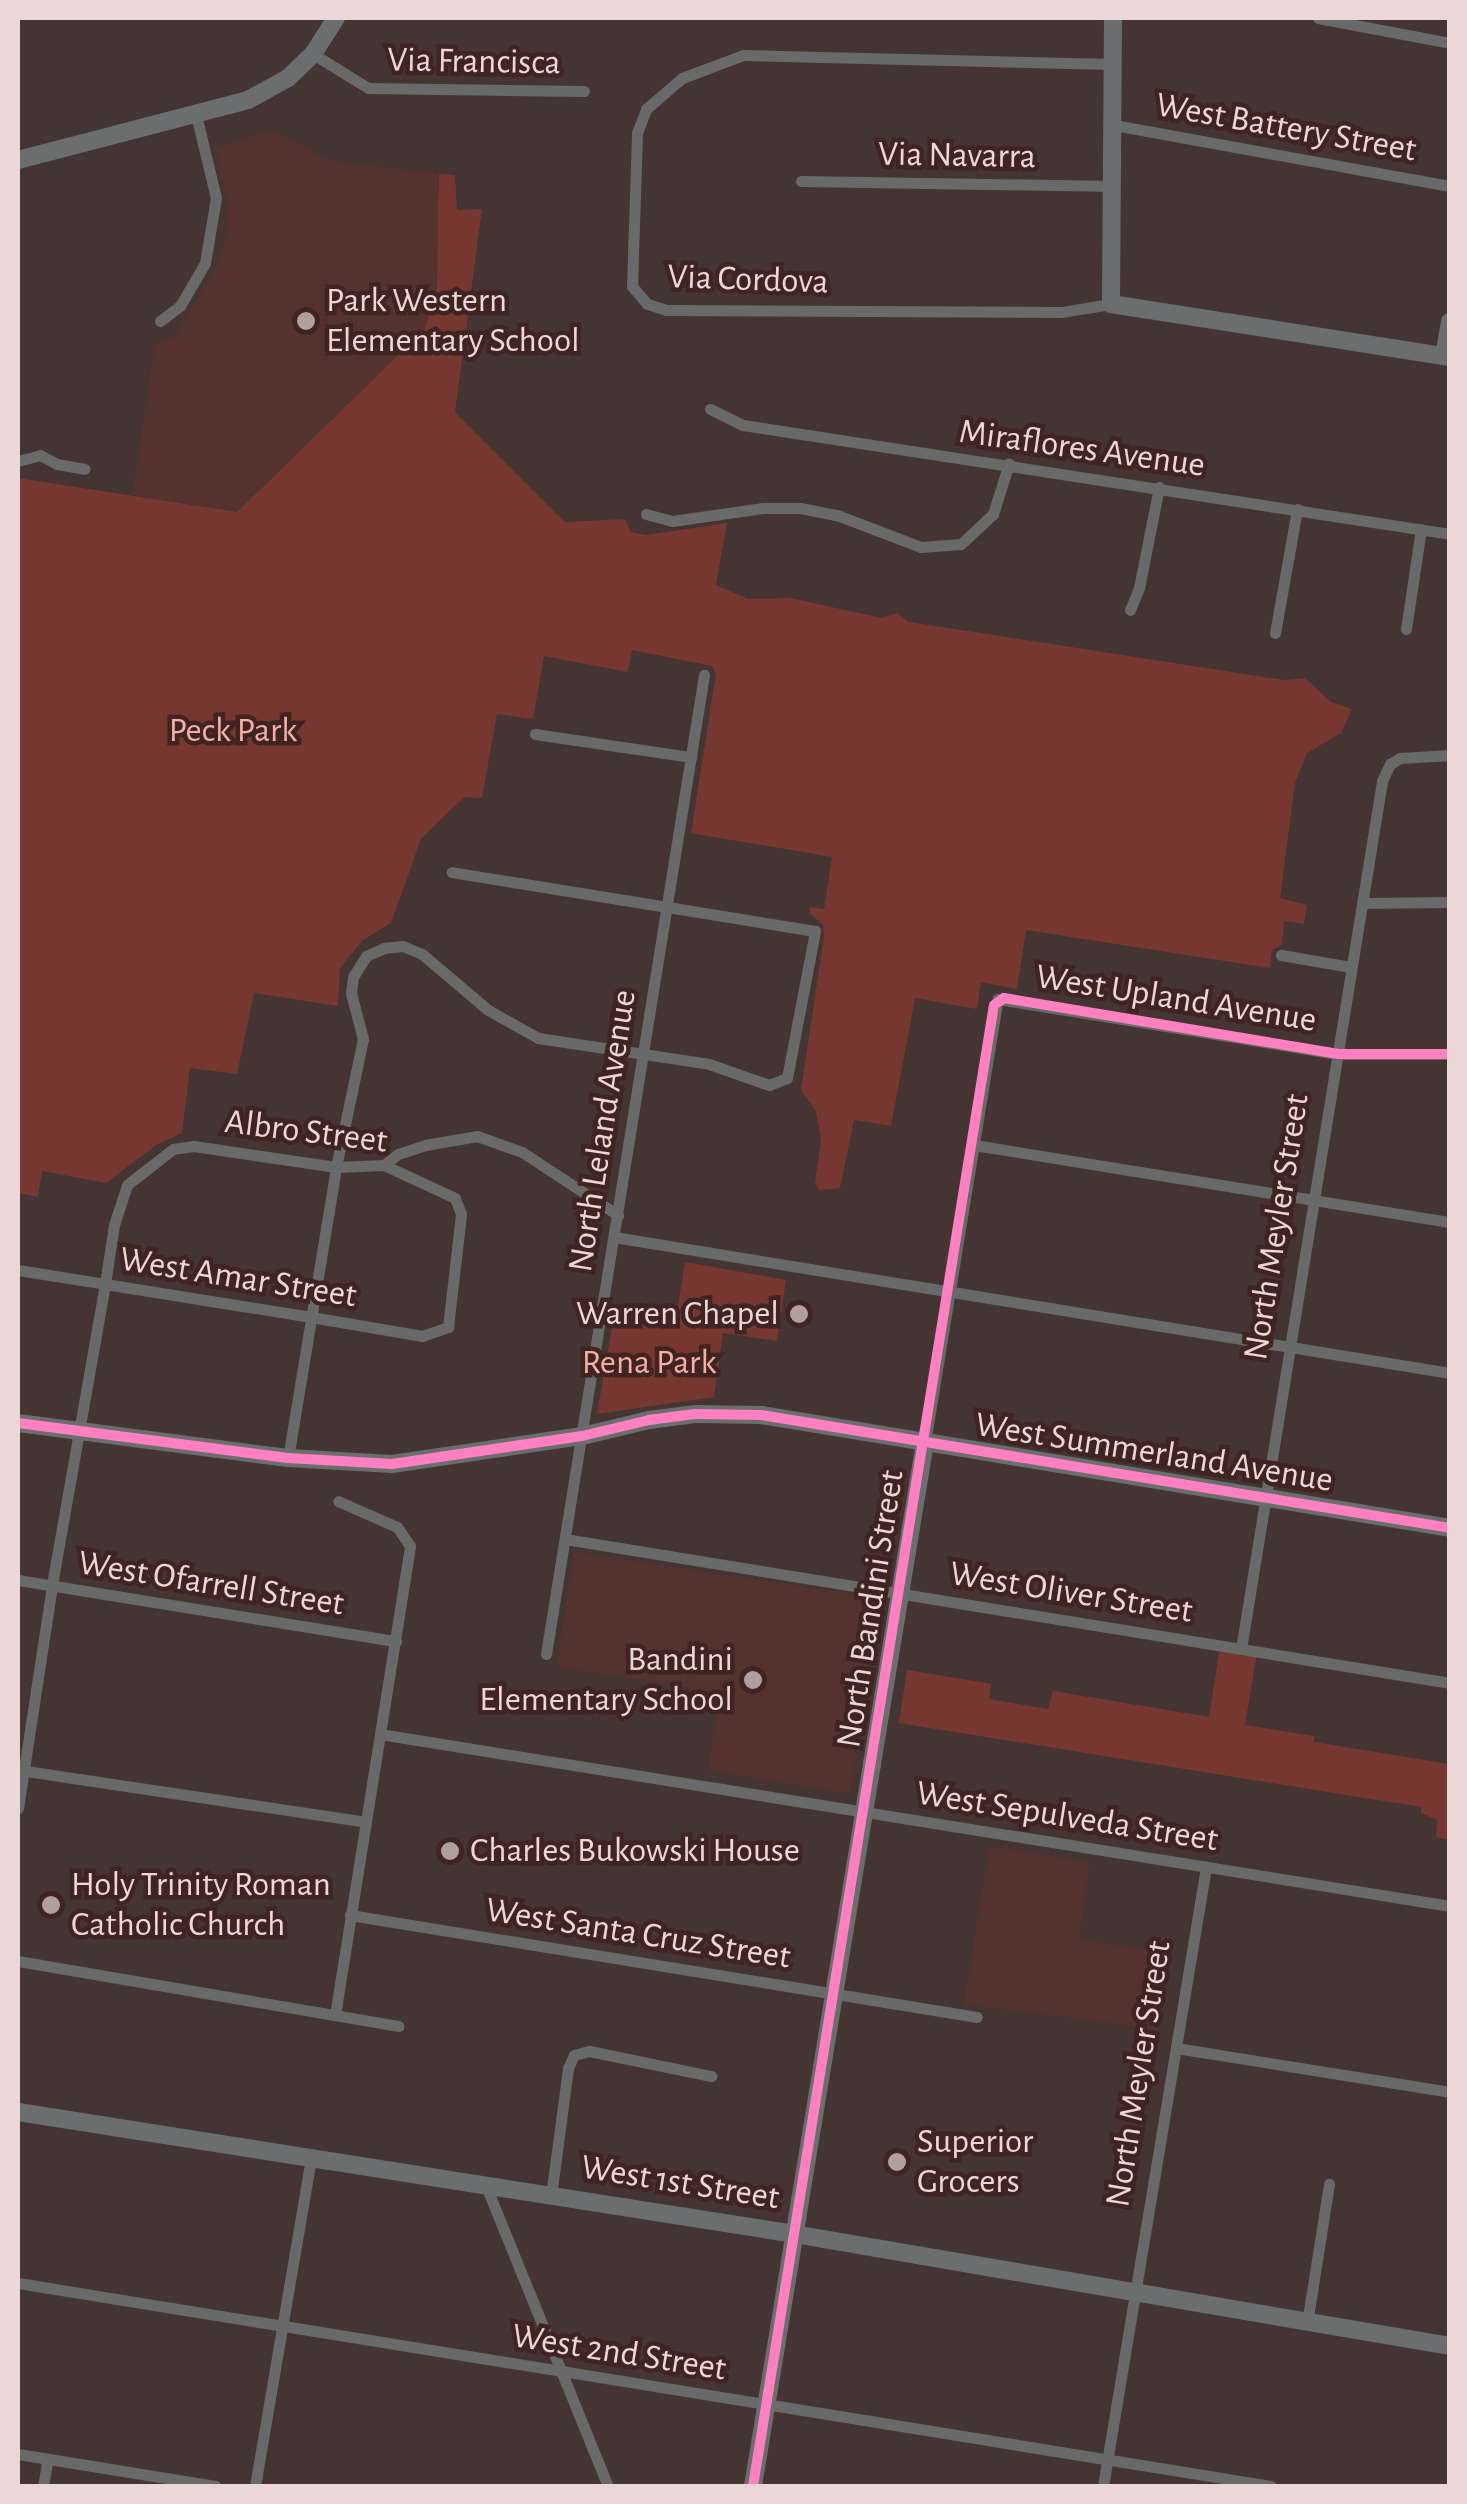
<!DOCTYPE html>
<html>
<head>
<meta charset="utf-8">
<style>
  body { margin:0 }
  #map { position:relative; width:1467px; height:2504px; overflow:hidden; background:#443432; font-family:"Alegreya Sans",sans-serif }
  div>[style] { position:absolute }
  .built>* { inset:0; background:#54332f }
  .green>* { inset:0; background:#773731 }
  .street>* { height:11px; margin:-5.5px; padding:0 5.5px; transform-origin:5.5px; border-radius:5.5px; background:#686a69 }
  .secondary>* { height:18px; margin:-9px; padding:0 9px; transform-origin:9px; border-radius:9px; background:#6a6e6e }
  .cycleway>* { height:10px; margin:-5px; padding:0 5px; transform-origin:5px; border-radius:5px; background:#ff80c0 }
  .dots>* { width:28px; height:28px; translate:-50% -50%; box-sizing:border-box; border:5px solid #402421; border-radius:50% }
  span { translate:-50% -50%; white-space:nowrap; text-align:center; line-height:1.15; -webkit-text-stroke:9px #402421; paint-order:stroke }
  .street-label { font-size:35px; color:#ebd8d6 }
  .poi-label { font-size:35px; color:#ebd8d6 }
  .left { translate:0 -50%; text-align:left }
  .right { translate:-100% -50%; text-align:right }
  .park-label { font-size:35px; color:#f5aea5 }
  .frame { position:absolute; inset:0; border:20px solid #ebd8d6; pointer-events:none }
</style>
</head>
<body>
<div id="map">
  <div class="built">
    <i style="clip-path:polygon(271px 130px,331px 161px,439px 174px,441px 230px,432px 312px,425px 329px,236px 512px,132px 495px,155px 344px,175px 337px,217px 265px,227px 232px,228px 205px,215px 148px)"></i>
    <i style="clip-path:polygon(574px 1552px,880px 1598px,850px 1794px,708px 1770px,719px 1693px,557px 1666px)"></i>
    <i style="clip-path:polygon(989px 1846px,1090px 1862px,1079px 1939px,1170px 1954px,1158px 2029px,964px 2004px)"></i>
  </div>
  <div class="green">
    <i style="clip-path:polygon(439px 174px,455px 175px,457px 210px,482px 209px,455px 412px,565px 522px,625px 519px,631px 532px,646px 535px,727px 523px,716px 585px,748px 599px,790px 598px,882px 618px,897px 613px,909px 622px,1284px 680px,1305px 678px,1331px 702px,1352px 709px,1341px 733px,1307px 753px,1295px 783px,1280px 898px,1307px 905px,1304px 924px,1284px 921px,1282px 945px,1272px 950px,1270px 968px,1026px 930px,1017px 989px,981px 982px,977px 1009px,915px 998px,891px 1126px,854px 1120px,840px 1188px,820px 1190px,815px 1183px,821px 1139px,816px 1111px,801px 1090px,824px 936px,823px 924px,810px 914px,810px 907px,824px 909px,832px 857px,691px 833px,716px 674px,712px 666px,632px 650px,628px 672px,544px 656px,533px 719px,497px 714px,482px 798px,464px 797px,421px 839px,391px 923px,363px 940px,340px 968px,338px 1006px,254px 993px,237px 1074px,190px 1068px,182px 1133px,156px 1145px,106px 1183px,42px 1171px,38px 1197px,18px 1193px,18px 478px,237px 512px,425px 329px,437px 287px)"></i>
    <i style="clip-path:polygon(685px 1262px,786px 1280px,777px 1341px,723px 1333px,714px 1397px,597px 1414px,614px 1315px,675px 1325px)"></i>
    <i style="clip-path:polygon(1220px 1647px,1257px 1653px,1245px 1725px,1314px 1736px,1314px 1742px,1449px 1764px,1449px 1840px,1436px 1837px,1437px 1820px,1421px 1813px,1421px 1807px,899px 1723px,907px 1670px,991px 1684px,989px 1699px,1048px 1709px,1053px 1691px,1209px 1717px)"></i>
  </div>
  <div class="street">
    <i style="left:1318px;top:18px;width:134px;rotate:10.7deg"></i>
    <i style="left:313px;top:54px;width:65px;rotate:31.7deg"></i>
    <i style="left:368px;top:88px;width:216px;rotate:0.8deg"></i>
    <i style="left:1114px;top:125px;width:341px;rotate:10.3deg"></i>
    <i style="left:801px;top:181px;width:312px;rotate:0.9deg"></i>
    <i style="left:1111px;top:304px;width:51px;rotate:170.9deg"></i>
    <i style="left:1061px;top:312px;width:395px;rotate:-179.7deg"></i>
    <i style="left:666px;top:310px;width:20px;rotate:-162deg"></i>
    <i style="left:647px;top:304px;width:23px;rotate:-130deg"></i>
    <i style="left:632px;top:286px;width:153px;rotate:-88.1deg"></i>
    <i style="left:637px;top:133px;width:26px;rotate:-69deg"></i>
    <i style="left:646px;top:109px;width:48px;rotate:-40.7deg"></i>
    <i style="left:682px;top:78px;width:65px;rotate:-20.7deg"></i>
    <i style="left:743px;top:55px;width:369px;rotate:1.4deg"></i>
    <i style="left:160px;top:321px;width:25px;rotate:-37deg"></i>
    <i style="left:180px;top:306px;width:50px;rotate:-59.8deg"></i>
    <i style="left:205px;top:263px;width:66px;rotate:-80.4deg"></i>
    <i style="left:216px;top:198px;width:85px;rotate:-103.5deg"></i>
    <i style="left:710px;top:409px;width:37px;rotate:26deg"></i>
    <i style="left:743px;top:425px;width:715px;rotate:8.76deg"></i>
    <i style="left:18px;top:461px;width:23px;rotate:-15deg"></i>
    <i style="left:40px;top:455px;width:19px;rotate:28deg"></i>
    <i style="left:57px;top:464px;width:28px;rotate:10deg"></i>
    <i style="left:646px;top:514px;width:27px;rotate:15deg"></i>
    <i style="left:672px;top:521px;width:92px;rotate:-8.1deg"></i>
    <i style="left:763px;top:508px;width:37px"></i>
    <i style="left:800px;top:508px;width:38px;rotate:11deg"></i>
    <i style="left:837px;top:515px;width:90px;rotate:20.9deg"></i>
    <i style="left:921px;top:547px;width:40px;rotate:-4.3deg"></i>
    <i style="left:961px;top:544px;width:44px;rotate:-43.2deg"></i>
    <i style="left:993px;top:514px;width:53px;rotate:-72.6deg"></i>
    <i style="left:1130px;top:610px;width:24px;rotate:-68deg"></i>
    <i style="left:1139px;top:588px;width:103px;rotate:-78.8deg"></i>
    <i style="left:1406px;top:629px;width:101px;rotate:-81.5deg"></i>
    <i style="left:1275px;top:633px;width:126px;rotate:-79.9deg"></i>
    <i style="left:535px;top:734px;width:158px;rotate:8.4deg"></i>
    <i style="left:1362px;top:903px;width:88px;rotate:-0.7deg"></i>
    <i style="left:1281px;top:955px;width:71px;rotate:9.7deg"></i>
    <i style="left:974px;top:1145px;width:482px;rotate:9.2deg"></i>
    <i style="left:384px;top:1165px;width:18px;rotate:-38deg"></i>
    <i style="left:398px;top:1154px;width:28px;rotate:-18deg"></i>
    <i style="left:425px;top:1145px;width:53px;rotate:-9.8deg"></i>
    <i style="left:477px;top:1136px;width:48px;rotate:19.6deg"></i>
    <i style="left:522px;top:1152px;width:115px;rotate:33.3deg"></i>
    <i style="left:614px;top:1237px;width:847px;rotate:9.24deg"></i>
    <i style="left:18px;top:1270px;width:88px;rotate:9.1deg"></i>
    <i style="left:105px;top:1284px;width:209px;rotate:9.1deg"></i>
    <i style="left:311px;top:1317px;width:113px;rotate:9.7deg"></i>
    <i style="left:422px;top:1336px;width:28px;rotate:-19deg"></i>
    <i style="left:448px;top:1327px;width:114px;rotate:-83.4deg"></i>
    <i style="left:461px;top:1214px;width:17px;rotate:-111deg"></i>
    <i style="left:455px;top:1198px;width:78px;rotate:-155.1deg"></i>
    <i style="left:384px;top:1165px;width:48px;rotate:177.6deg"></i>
    <i style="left:336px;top:1167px;width:144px;rotate:-171.6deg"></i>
    <i style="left:194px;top:1146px;width:21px;rotate:172deg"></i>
    <i style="left:173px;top:1149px;width:58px;rotate:142deg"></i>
    <i style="left:127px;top:1185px;width:42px;rotate:108deg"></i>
    <i style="left:114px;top:1225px;width:60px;rotate:98.7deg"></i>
    <i style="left:105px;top:1284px;width:307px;rotate:100deg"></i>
    <i style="left:52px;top:1586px;width:225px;rotate:98.7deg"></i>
    <i style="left:925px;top:1443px;width:450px;rotate:-80.7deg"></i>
    <i style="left:998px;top:999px;width:344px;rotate:9.2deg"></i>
    <i style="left:1338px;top:1054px;width:112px"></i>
    <i style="left:288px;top:1458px;width:295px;rotate:-80.6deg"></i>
    <i style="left:336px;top:1167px;width:131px;rotate:-78.1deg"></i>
    <i style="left:363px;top:1039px;width:48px;rotate:-104.6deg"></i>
    <i style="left:351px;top:993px;width:16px;rotate:-83deg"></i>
    <i style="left:353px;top:977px;width:25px;rotate:-58deg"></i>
    <i style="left:366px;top:956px;width:20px;rotate:-24deg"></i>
    <i style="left:384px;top:948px;width:19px;rotate:-6deg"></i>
    <i style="left:403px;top:946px;width:21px;rotate:23deg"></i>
    <i style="left:422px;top:954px;width:87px;rotate:40.3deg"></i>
    <i style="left:488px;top:1010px;width:57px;rotate:29.2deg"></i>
    <i style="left:538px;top:1038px;width:173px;rotate:8.6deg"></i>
    <i style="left:709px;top:1064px;width:64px;rotate:19.3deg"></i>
    <i style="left:769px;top:1085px;width:19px;rotate:-21deg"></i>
    <i style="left:787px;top:1078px;width:150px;rotate:-79.2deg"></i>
    <i style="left:815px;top:931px;width:368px;rotate:-170.8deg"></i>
    <i style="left:565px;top:1539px;width:897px;rotate:9.24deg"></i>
    <i style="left:18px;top:1580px;width:383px;rotate:9.2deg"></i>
    <i style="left:1241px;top:1649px;width:879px;rotate:-80.77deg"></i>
    <i style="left:1382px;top:781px;width:19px;rotate:-65deg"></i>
    <i style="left:1390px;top:764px;width:12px;rotate:-31deg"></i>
    <i style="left:1400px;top:758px;width:50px;rotate:-3.4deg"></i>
    <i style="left:546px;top:1654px;width:992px;rotate:-80.83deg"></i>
    <i style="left:380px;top:1734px;width:1084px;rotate:9.13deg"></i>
    <i style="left:19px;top:1770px;width:351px;rotate:8.5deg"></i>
    <i style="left:350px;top:1915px;width:635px;rotate:9.24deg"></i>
    <i style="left:18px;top:1961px;width:386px;rotate:9.7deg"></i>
    <i style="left:335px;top:2015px;width:475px;rotate:-80.9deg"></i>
    <i style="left:410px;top:1546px;width:23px;rotate:-124deg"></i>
    <i style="left:397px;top:1527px;width:64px;rotate:-156.2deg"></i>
    <i style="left:1176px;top:2048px;width:278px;rotate:9.1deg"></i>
    <i style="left:486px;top:2186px;width:324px;rotate:67.9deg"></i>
    <i style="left:551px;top:2196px;width:129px;rotate:-82.4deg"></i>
    <i style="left:568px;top:2068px;width:14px;rotate:-65deg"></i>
    <i style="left:574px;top:2055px;width:16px;rotate:-15deg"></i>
    <i style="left:589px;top:2051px;width:125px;rotate:11.6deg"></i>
    <i style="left:18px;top:2283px;width:1269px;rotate:9.2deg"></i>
    <i style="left:1307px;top:2323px;width:141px;rotate:-81deg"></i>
    <i style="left:18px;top:2454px;width:200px;rotate:9.2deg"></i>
    <i style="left:43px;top:2486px;width:27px;rotate:-80deg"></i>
    <i style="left:255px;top:2486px;width:333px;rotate:-80.3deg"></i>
    <i style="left:1103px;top:2486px;width:628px;rotate:-80.55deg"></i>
  </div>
  <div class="secondary">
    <i style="left:1113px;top:18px;width:286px;rotate:90.4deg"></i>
    <i style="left:1111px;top:304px;width:343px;rotate:8.9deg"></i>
    <i style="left:18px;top:160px;width:238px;rotate:-14.6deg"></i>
    <i style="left:248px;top:100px;width:46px;rotate:-28.8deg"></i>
    <i style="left:288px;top:78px;width:35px;rotate:-44deg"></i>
    <i style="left:313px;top:54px;width:43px;rotate:-57.4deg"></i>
    <i style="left:1444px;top:356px;width:35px;rotate:-80deg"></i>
    <i style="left:18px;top:1423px;width:272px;rotate:7.4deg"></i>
    <i style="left:288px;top:1458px;width:104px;rotate:3.3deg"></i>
    <i style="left:392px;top:1464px;width:192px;rotate:-8.4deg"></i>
    <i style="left:582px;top:1436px;width:69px;rotate:-13.4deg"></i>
    <i style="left:649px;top:1420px;width:46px;rotate:-7.4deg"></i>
    <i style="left:695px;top:1414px;width:66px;rotate:0.9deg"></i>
    <i style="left:761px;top:1415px;width:698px;rotate:9.31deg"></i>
    <i style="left:18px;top:2112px;width:786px;rotate:8.93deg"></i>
    <i style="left:794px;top:2234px;width:665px;rotate:9.69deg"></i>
    <i style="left:753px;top:2486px;width:1057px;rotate:-80.64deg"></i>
  </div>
  <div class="cycleway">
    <i style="left:18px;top:1423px;width:272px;rotate:7.4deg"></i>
    <i style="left:288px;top:1458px;width:104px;rotate:3.3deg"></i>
    <i style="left:392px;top:1464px;width:192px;rotate:-8.4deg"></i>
    <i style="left:582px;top:1436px;width:69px;rotate:-13.4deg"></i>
    <i style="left:649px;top:1420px;width:46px;rotate:-7.4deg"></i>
    <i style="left:695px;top:1414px;width:66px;rotate:0.9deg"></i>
    <i style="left:761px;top:1415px;width:698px;rotate:9.31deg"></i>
    <i style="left:753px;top:2486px;width:1500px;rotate:-80.76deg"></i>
    <i style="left:994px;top:1005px;width:12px;rotate:-35deg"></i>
    <i style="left:1004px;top:998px;width:339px;rotate:9.5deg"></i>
    <i style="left:1338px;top:1054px;width:112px"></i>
  </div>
  <div class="dots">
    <i style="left:306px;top:321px;background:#b19f9d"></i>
    <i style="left:799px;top:1314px;background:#b19f9d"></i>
    <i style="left:753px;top:1680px;background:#b19f9d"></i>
    <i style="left:450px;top:1851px;background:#b19f9d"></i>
    <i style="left:51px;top:1905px;background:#b19f9d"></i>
    <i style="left:897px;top:2162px;background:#b19f9d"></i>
  </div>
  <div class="street-label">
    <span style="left:474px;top:62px;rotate:1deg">Via Francisca</span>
    <span style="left:1286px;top:128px;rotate:10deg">West Battery Street</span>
    <span style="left:957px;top:156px;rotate:1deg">Via Navarra</span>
    <span style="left:748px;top:280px;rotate:2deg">Via Cordova</span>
    <span style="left:1082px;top:449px;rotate:8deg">Miraflores Avenue</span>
    <span style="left:1176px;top:999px;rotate:9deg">West Upland Avenue</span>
    <span style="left:603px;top:1131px;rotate:-81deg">North Leland Avenue</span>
    <span style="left:306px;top:1132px;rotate:7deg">Albro Street</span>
    <span style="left:1277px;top:1227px;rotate:-81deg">North Meyler Street</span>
    <span style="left:238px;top:1278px;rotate:9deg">West Amar Street</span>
    <span style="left:1154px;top:1453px;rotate:9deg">West Summerland Avenue</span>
    <span style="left:211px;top:1584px;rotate:9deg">West Ofarrell Street</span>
    <span style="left:1071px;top:1593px;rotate:9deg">West Oliver Street</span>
    <span style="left:871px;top:1609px;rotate:-81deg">North Bandini Street</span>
    <span style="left:1067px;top:1817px;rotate:9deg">West Sepulveda Street</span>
    <span style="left:638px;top:1934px;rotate:9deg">West Santa Cruz Street</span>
    <span style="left:1139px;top:2074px;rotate:-81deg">North Meyler Street</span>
    <span style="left:680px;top:2183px;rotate:9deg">West 1st Street</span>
    <span style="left:619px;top:2353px;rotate:9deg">West 2nd Street</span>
  </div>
  <div class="poi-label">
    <span class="left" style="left:326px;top:321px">Park Western<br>Elementary School</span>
    <span class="right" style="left:779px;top:1314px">Warren Chapel</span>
    <span class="right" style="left:733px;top:1680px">Bandini<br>Elementary School</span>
    <span class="left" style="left:470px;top:1851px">Charles Bukowski House</span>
    <span class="left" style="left:71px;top:1905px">Holy Trinity Roman<br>Catholic Church</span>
    <span class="left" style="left:917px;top:2162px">Superior<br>Grocers</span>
  </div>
  <div class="park-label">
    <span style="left:233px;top:731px">Peck Park</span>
    <span style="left:649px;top:1363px">Rena Park</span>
  </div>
  <div class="frame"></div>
</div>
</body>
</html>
